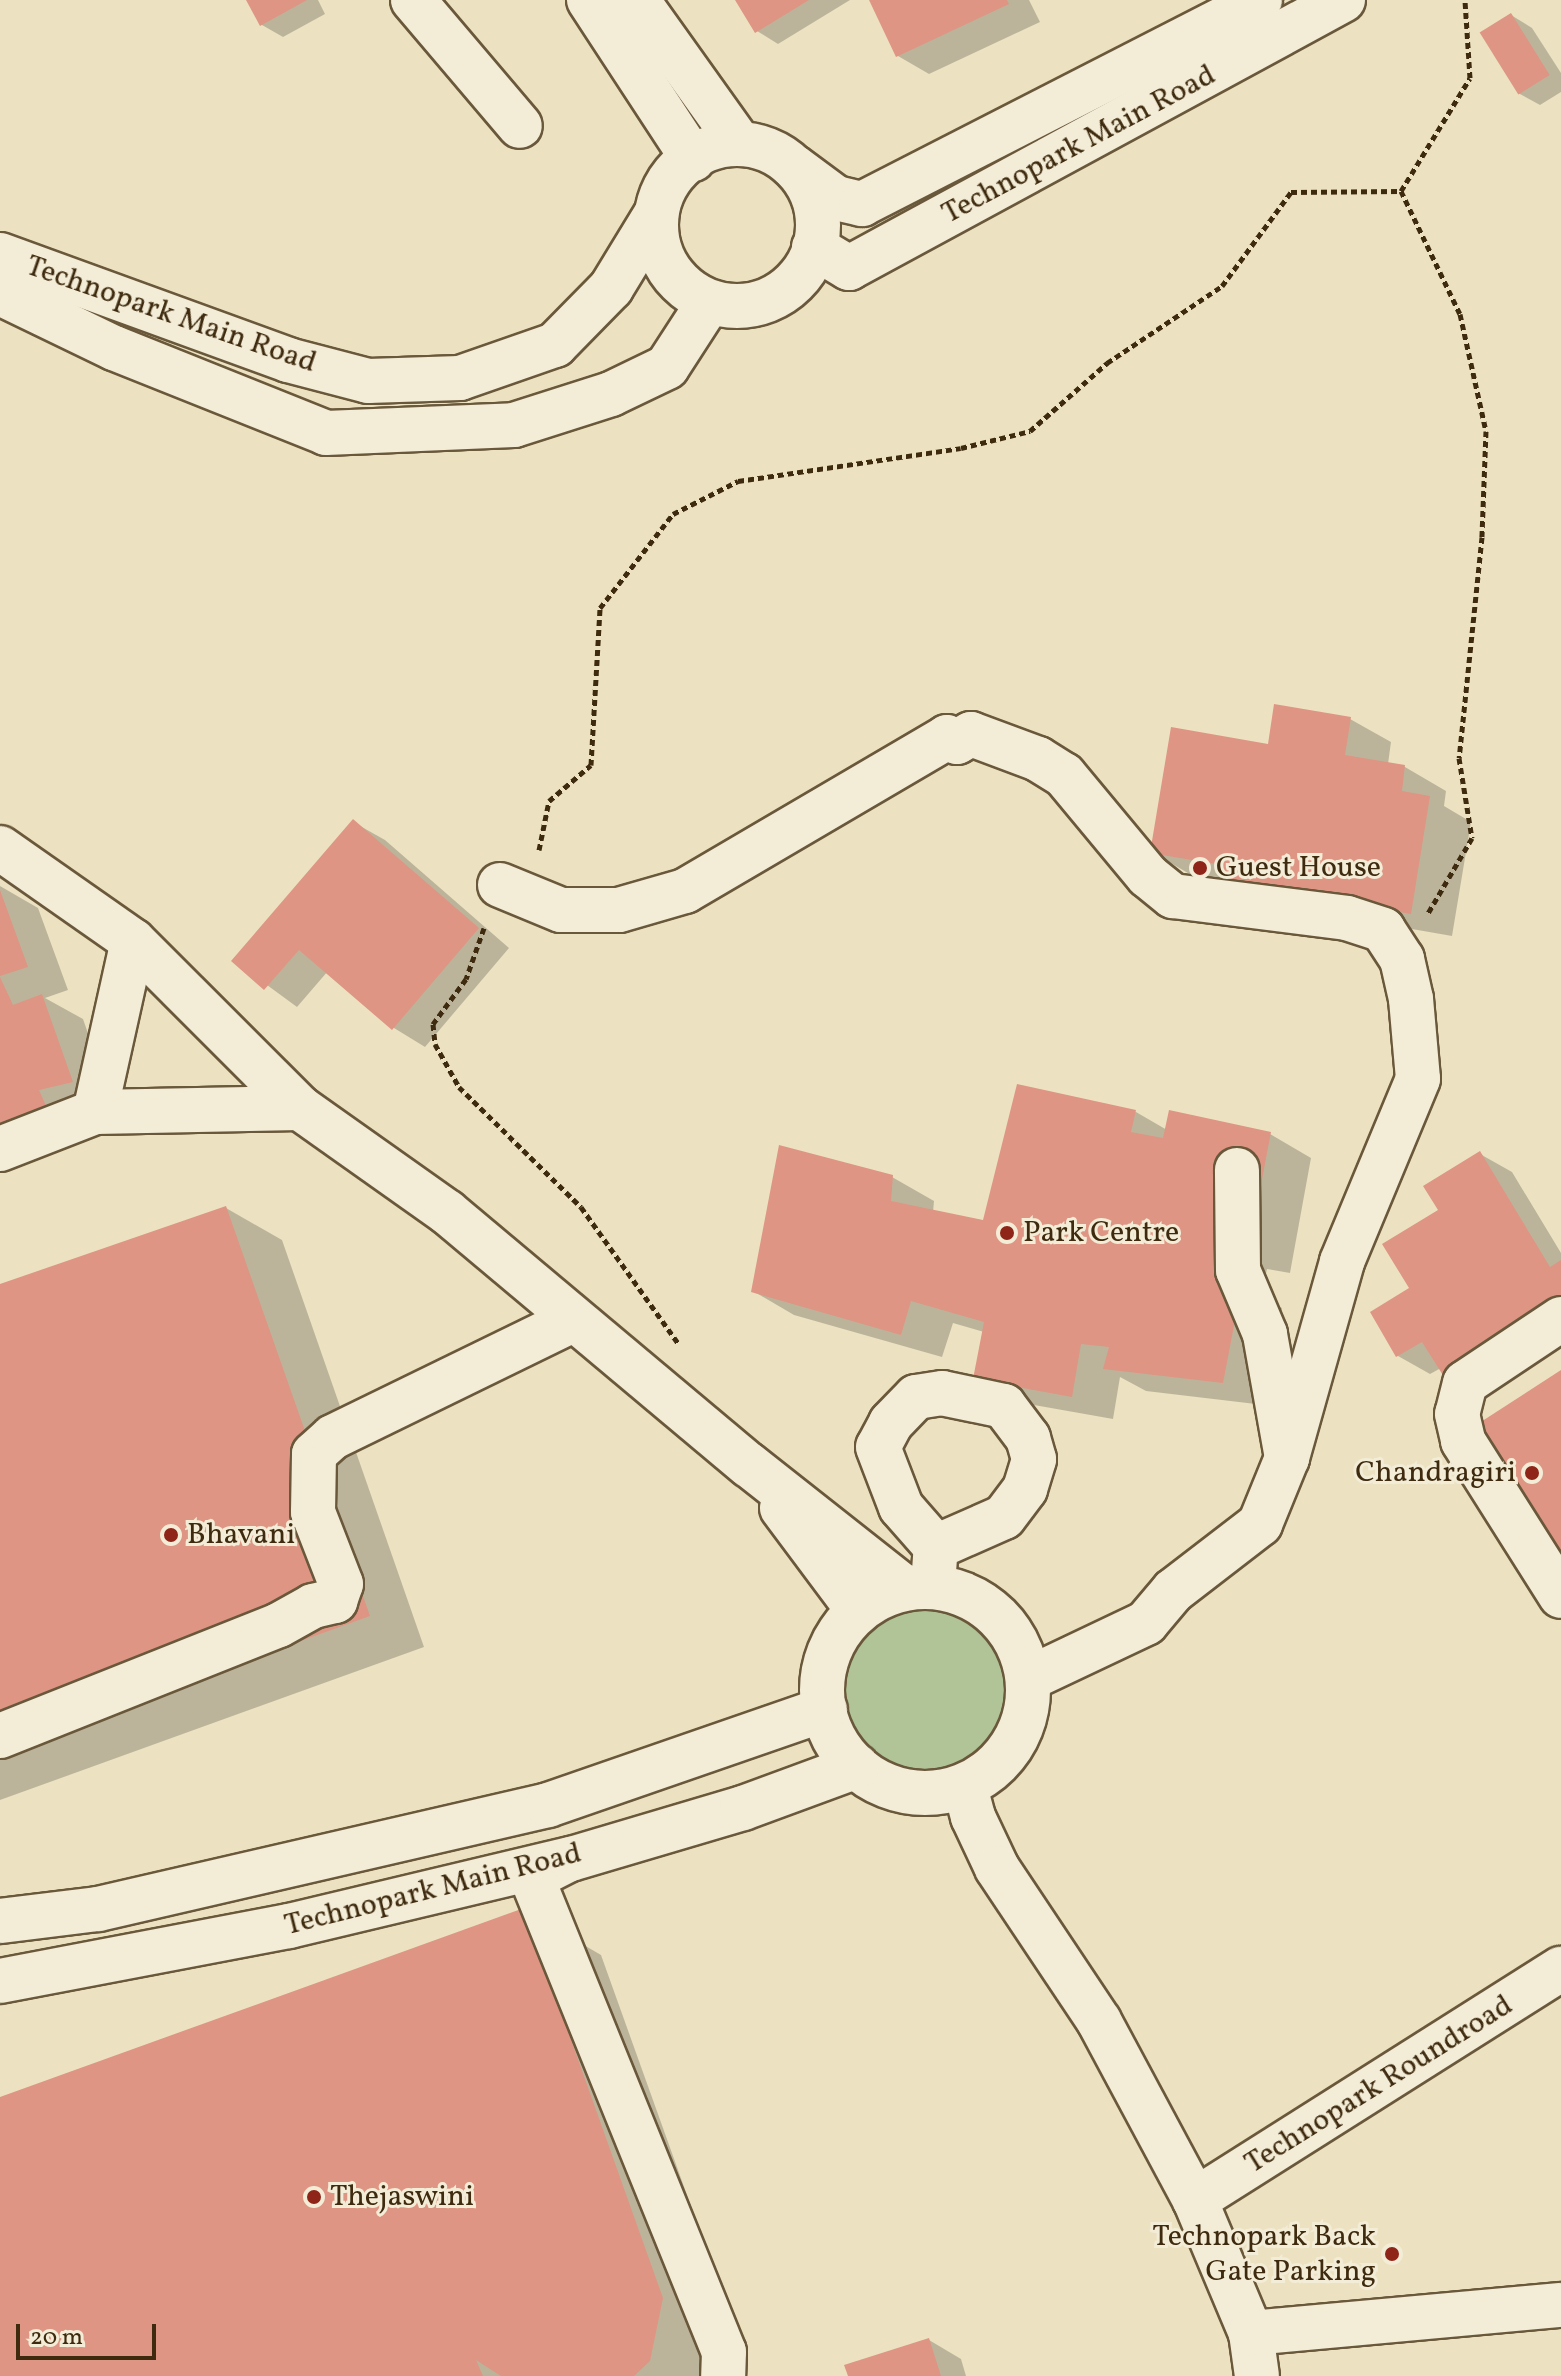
<!DOCTYPE html>
<html>
<head>
<meta charset="utf-8">
<style>
  body { margin:0 }
  #map { position:relative; width:1561px; height:2376px; overflow:hidden; background:#ece2c1; font-family:Vollkorn,serif }
  div>[style] { position:absolute }
  .green>* { inset:0; background:#b1c498 }
  .round { border-radius:50% }
  .shadow>* { inset:0; background:#0003 }
  .building>* { inset:0; background:#de9583; transform-origin:0 0 }
  .path>* { height:5px; margin-top:-2.5px; transform-origin:0; background:repeating-linear-gradient(90deg,#3e2a0e 0 6px,transparent 0 10px) }
  .roads { filter:drop-shadow(2px 0 #6a583b) drop-shadow(-2px 0 #6a583b) drop-shadow(0 2px #6a583b) drop-shadow(0 -2px #6a583b) }
  .minor>* { height:44px; margin:-22px; padding:0 22px; transform-origin:22px; border-radius:22px; background:#f3ecd7 }
  .minor>.ring { margin:-22px; padding:0; box-sizing:content-box; background:none; border:44px solid #f3ecd7; border-radius:50% }
  .dots>* { width:22px; height:22px; translate:-50% -50%; box-sizing:border-box; border:4px solid #f3ecd7; border-radius:50% }
  span { translate:-50% -50%; white-space:nowrap; text-align:center; line-height:1.15; -webkit-text-stroke:6px #f3ecd7; paint-order:stroke }
  .street-label { font-size:30px; color:#3e2a0e }
  .poi-label { font-size:30px; color:#3e2a0e }
  .left { translate:0 -50%; text-align:left }
  .right { translate:-100% -50%; text-align:right }
  .scale { position:absolute; left:16px; top:2324px; width:140px; height:36px; box-sizing:border-box; border:4px solid #3e2a0e; border-top:0; padding-left:10px; font-size:24px; line-height:28px; white-space:nowrap; color:#3e2a0e; -webkit-text-stroke:6px #f3ecd7; paint-order:stroke }
</style>
</head>
<body>
<div id="map">
  <div class="green">
    <i class="round" style="left:841px;top:1609px;width:164px;height:164px"></i>
  </div>
  <div class="shadow">
    <i style="clip-path:polygon(248px 0,318px 0,325px 14px,283px 37px,262px 25px)"></i>
    <i style="clip-path:polygon(738px 0,850px 0,778px 44px,757px 31px)"></i>
    <i style="clip-path:polygon(871px 0,1029px 0,1040px 22px,929px 74px,898px 56px)"></i>
    <i style="clip-path:polygon(1511px 15px,1532px 28px,1561px 73px,1561px 92px,1540px 105px,1518px 93px)"></i>
    <i style="clip-path:polygon(1350px 719px,1391px 742px,1388px 764px,1405px 767px,1446px 791px,1444px 806px,1471px 822px,1452px 936px,1263px 903px,1224px 881px,1193px 876px,1152px 852px,1269px 747px)"></i>
    <i style="clip-path:polygon(353px 822px,385px 840px,509px 948px,425px 1047px,394px 1028px,328px 971px,297px 1007px,234px 961px)"></i>
    <i style="clip-path:polygon(0 886px,38px 908px,68px 990px,45px 998px,83px 1019px,113px 1105px,0 1152px)"></i>
    <i style="clip-path:polygon(1019px 1087px,1136px 1112px,1167px 1130px,1270px 1134px,1311px 1158px,1290px 1273px,1267px 1269px,1261px 1296px,1282px 1308px,1264px 1405px,1146px 1391px,1120px 1377px,1113px 1419px,1017px 1402px,984px 1332px,953px 1323px,942px 1357px,794px 1315px,753px 1291px,892px 1177px,934px 1201px,933px 1212px,984px 1222px)"></i>
    <i style="clip-path:polygon(1480px 1154px,1512px 1172px,1561px 1253px,1561px 1347px,1479px 1397px,1441px 1368px,1430px 1374px,1398px 1356px,1372px 1313px,1412px 1288px,1441px 1211px)"></i>
    <i style="clip-path:polygon(226px 1208px,282px 1240px,424px 1647px,0 1800px,0 1286px)"></i>
    <i style="clip-path:polygon(524px 1910px,601px 1955px,740px 2343px,733px 2376px,0 2376px,0 2099px)"></i>
    <i style="clip-path:polygon(929px 2340px,961px 2359px,966px 2376px,850px 2376px)"></i>
  </div>
  <div class="building">
    <i style="clip-path:polygon(246px 0,307px 0,260px 26px)"></i>
    <i style="clip-path:polygon(735px 0,809px 0,755px 33px)"></i>
    <i style="clip-path:polygon(869px 0,1007px 0,1009px 4px,896px 57px)"></i>
    <i style="left:1511px;top:13px;width:73px;height:37px;rotate:58deg"></i>
    <i style="clip-path:polygon(1274px 704px,1351px 717px,1345px 755px,1405px 765px,1402px 791px,1430px 796px,1411px 914px,1220px 881px,1222px 865px,1150px 853px,1171px 727px,1268px 744px)"></i>
    <i style="clip-path:polygon(353px 819px,479px 928px,392px 1030px,299px 950px,264px 990px,231px 961px)"></i>
    <i style="clip-path:polygon(0 890px,28px 967px,0 976px)"></i>
    <i style="clip-path:polygon(0 977px,13px 1005px,42px 994px,73px 1082px,39px 1090px,47px 1108px,0 1127px)"></i>
    <i style="clip-path:polygon(1017px 1084px,1136px 1110px,1131px 1132px,1163px 1138px,1169px 1110px,1271px 1132px,1223px 1383px,1103px 1369px,1109px 1347px,1081px 1344px,1072px 1397px,973px 1379px,984px 1322px,911px 1301px,901px 1335px,751px 1292px,779px 1145px,893px 1175px,891px 1201px,983px 1220px)"></i>
    <i style="clip-path:polygon(1480px 1151px,1550px 1267px,1561px 1260px,1561px 1310px,1446px 1380px,1422px 1342px,1396px 1357px,1370px 1312px,1409px 1288px,1382px 1244px,1438px 1210px,1423px 1186px)"></i>
    <i style="clip-path:polygon(226px 1206px,370px 1616px,0 1749px,0 1284px)"></i>
    <i style="clip-path:polygon(1561px 1370px,1561px 1563px,1473px 1427px)"></i>
    <i style="clip-path:polygon(524px 1908px,663px 2298px,650px 2361px,634px 2376px,501px 2376px,476px 2360px,483px 2376px,0 2376px,0 2097px)"></i>
    <i style="clip-path:polygon(929px 2338px,941px 2376px,848px 2376px,844px 2365px)"></i>
  </div>
  <div class="path">
    <i style="left:1401px;top:191px;width:136px;rotate:64.4deg"></i>
    <i style="left:1460px;top:314px;width:120px;rotate:77.5deg"></i>
    <i style="left:1486px;top:431px;width:106px;rotate:92.2deg"></i>
    <i style="left:1482px;top:537px;width:222px;rotate:95.9deg"></i>
    <i style="left:1459px;top:758px;width:81px;rotate:80.8deg"></i>
    <i style="left:1472px;top:838px;width:89px;rotate:120.3deg"></i>
    <i style="left:539px;top:850px;width:50px;rotate:-78.5deg"></i>
    <i style="left:549px;top:801px;width:55px;rotate:-40.6deg"></i>
    <i style="left:591px;top:765px;width:157px;rotate:-86.7deg"></i>
    <i style="left:600px;top:608px;width:119px;rotate:-52.2deg"></i>
    <i style="left:673px;top:514px;width:73px;rotate:-26.9deg"></i>
    <i style="left:738px;top:481px;width:225px;rotate:-8.4deg"></i>
    <i style="left:961px;top:448px;width:71px;rotate:-13.8deg"></i>
    <i style="left:1030px;top:431px;width:103px;rotate:-41.4deg"></i>
    <i style="left:1107px;top:363px;width:138px;rotate:-33.8deg"></i>
    <i style="left:1222px;top:286px;width:117px;rotate:-53.7deg"></i>
    <i style="left:1291px;top:192px;width:110px;rotate:-0.5deg"></i>
    <i style="left:1401px;top:191px;width:132px;rotate:-58.6deg"></i>
    <i style="left:1470px;top:78px;width:78px;rotate:-93.7deg"></i>
    <i style="left:484px;top:928px;width:54px;rotate:109.4deg"></i>
    <i style="left:466px;top:979px;width:56px;rotate:126.3deg"></i>
    <i style="left:433px;top:1024px;width:20px;rotate:84deg"></i>
    <i style="left:435px;top:1044px;width:49px;rotate:60.8deg"></i>
    <i style="left:459px;top:1087px;width:171px;rotate:44.5deg"></i>
    <i style="left:581px;top:1207px;width:167px;rotate:54.5deg"></i>
  </div>
  <div class="roads">
    <div class="minor">
      <i style="left:413px;top:0;width:165px;rotate:49.7deg"></i>
      <i style="left:589px;top:0;width:190px;rotate:56.8deg"></i>
      <i style="left:637px;top:0;width:176px;rotate:54.5deg"></i>
      <i class="ring" style="left:656px;top:144px;width:118px;height:118px"></i>
      <i style="left:794px;top:167px;width:52px;rotate:36.4deg"></i>
      <i style="left:836px;top:198px;width:27px;rotate:13deg"></i>
      <i style="left:862px;top:204px;width:447px;rotate:-27.1deg"></i>
      <i style="left:814px;top:247px;width:41px;rotate:31deg"></i>
      <i style="left:849px;top:268px;width:562px;rotate:-28.48deg"></i>
      <i style="left:0;top:255px;width:307px;rotate:20deg"></i>
      <i style="left:288px;top:360px;width:83px;rotate:14.7deg"></i>
      <i style="left:368px;top:381px;width:92px;rotate:-1.9deg"></i>
      <i style="left:460px;top:378px;width:101px;rotate:-19.2deg"></i>
      <i style="left:555px;top:345px;width:80px;rotate:-45.5deg"></i>
      <i style="left:611px;top:288px;width:84px;rotate:-58.6deg"></i>
      <i style="left:0;top:293px;width:127px;rotate:25.8deg"></i>
      <i style="left:114px;top:348px;width:228px;rotate:21.8deg"></i>
      <i style="left:326px;top:433px;width:188px;rotate:-2.4deg"></i>
      <i style="left:514px;top:425px;width:102px;rotate:-17.7deg"></i>
      <i style="left:611px;top:394px;width:62px;rotate:-25.7deg"></i>
      <i style="left:667px;top:367px;width:77px;rotate:-57.1deg"></i>
      <i style="left:0;top:848px;width:162px;rotate:35deg"></i>
      <i style="left:133px;top:941px;width:236px;rotate:45deg"></i>
      <i style="left:300px;top:1108px;width:180px;rotate:35.3deg"></i>
      <i style="left:447px;top:1212px;width:394px;rotate:40deg"></i>
      <i style="left:749px;top:1465px;width:199px;rotate:38.3deg"></i>
      <i style="left:500px;top:885px;width:66px;rotate:22.3deg"></i>
      <i style="left:561px;top:910px;width:58px"></i>
      <i style="left:619px;top:910px;width:69px;rotate:-16.1deg"></i>
      <i style="left:685px;top:891px;width:304px;rotate:-30.4deg"></i>
      <i style="left:947px;top:737px;width:11px;rotate:27deg"></i>
      <i style="left:957px;top:742px;width:16px;rotate:-30deg"></i>
      <i style="left:971px;top:734px;width:72px;rotate:20.5deg"></i>
      <i style="left:1038px;top:759px;width:31px;rotate:32deg"></i>
      <i style="left:1064px;top:775px;width:131px;rotate:50.3deg"></i>
      <i style="left:1148px;top:876px;width:32px;rotate:39deg"></i>
      <i style="left:1173px;top:896px;width:175px;rotate:7.2deg"></i>
      <i style="left:1347px;top:918px;width:38px;rotate:18deg"></i>
      <i style="left:1383px;top:930px;width:35px;rotate:57deg"></i>
      <i style="left:1402px;top:959px;width:41px;rotate:77.3deg"></i>
      <i style="left:1411px;top:999px;width:80px;rotate:85deg"></i>
      <i style="left:1418px;top:1079px;width:198px;rotate:112.6deg"></i>
      <i style="left:1342px;top:1262px;width:204px;rotate:105.7deg"></i>
      <i style="left:95px;top:1112px;width:175px;rotate:-77.5deg"></i>
      <i style="left:0;top:1149px;width:102px;rotate:-21.3deg"></i>
      <i style="left:95px;top:1112px;width:205px;rotate:-1.1deg"></i>
      <i style="left:1561px;top:1319px;width:115px;rotate:146.3deg"></i>
      <i style="left:1465px;top:1383px;width:32px;rotate:104deg"></i>
      <i style="left:1457px;top:1414px;width:28px;rotate:77deg"></i>
      <i style="left:1463px;top:1441px;width:183px;rotate:57.7deg"></i>
      <i style="left:782px;top:1508px;width:127px;rotate:53.3deg"></i>
      <i style="left:933px;top:1586px;width:39px;rotate:-86deg"></i>
      <i style="left:936px;top:1547px;width:74px;rotate:-23.8deg"></i>
      <i style="left:1004px;top:1517px;width:35px;rotate:-53deg"></i>
      <i style="left:1025px;top:1489px;width:31px;rotate:-73deg"></i>
      <i style="left:1034px;top:1459px;width:22px;rotate:-106deg"></i>
      <i style="left:1028px;top:1438px;width:40px;rotate:-127deg"></i>
      <i style="left:1004px;top:1406px;width:63px;rotate:-168.2deg"></i>
      <i style="left:942px;top:1393px;width:26px;rotate:171deg"></i>
      <i style="left:916px;top:1397px;width:36px;rotate:134deg"></i>
      <i style="left:891px;top:1423px;width:27px;rotate:118deg"></i>
      <i style="left:878px;top:1447px;width:64px;rotate:69deg"></i>
      <i style="left:901px;top:1507px;width:53px;rotate:48.8deg"></i>
      <i class="ring" style="left:822px;top:1587px;width:162px;height:162px"></i>
      <i style="left:1028px;top:1679px;width:131px;rotate:-25.4deg"></i>
      <i style="left:1146px;top:1623px;width:42px;rotate:-49.8deg"></i>
      <i style="left:1173px;top:1591px;width:110px;rotate:-37.6deg"></i>
      <i style="left:1260px;top:1524px;width:71px;rotate:-67.8deg"></i>
      <i style="left:1287px;top:1458px;width:126px;rotate:-100.1deg"></i>
      <i style="left:1265px;top:1334px;width:69px;rotate:-112.9deg"></i>
      <i style="left:1238px;top:1270px;width:100px;rotate:-90.6deg"></i>
      <i style="left:0;top:1736px;width:300px;rotate:-21.7deg"></i>
      <i style="left:279px;top:1625px;width:39px;rotate:-29deg"></i>
      <i style="left:313px;top:1606px;width:23px;rotate:-13deg"></i>
      <i style="left:335px;top:1601px;width:18px;rotate:-71deg"></i>
      <i style="left:341px;top:1584px;width:77px;rotate:-111.3deg"></i>
      <i style="left:313px;top:1512px;width:58px;rotate:-89deg"></i>
      <i style="left:314px;top:1454px;width:25px;rotate:-42deg"></i>
      <i style="left:333px;top:1437px;width:267px;rotate:-26deg"></i>
      <i style="left:965px;top:1787px;width:31px;rotate:75deg"></i>
      <i style="left:973px;top:1817px;width:56px;rotate:64.8deg"></i>
      <i style="left:997px;top:1868px;width:184px;rotate:56.3deg"></i>
      <i style="left:1099px;top:2021px;width:203px;rotate:61.8deg"></i>
      <i style="left:1195px;top:2200px;width:144px;rotate:67.2deg"></i>
      <i style="left:1251px;top:2333px;width:43px;rotate:82.1deg"></i>
      <i style="left:566px;top:1861px;width:38px;rotate:153deg"></i>
      <i style="left:532px;top:1878px;width:511px;rotate:67.95deg"></i>
      <i style="left:724px;top:2352px;width:24px;rotate:92deg"></i>
      <i style="left:0;top:1921px;width:99px;rotate:-7deg"></i>
      <i style="left:98px;top:1909px;width:462px;rotate:-13deg"></i>
      <i style="left:548px;top:1805px;width:293px;rotate:-19.1deg"></i>
      <i style="left:0;top:1981px;width:294px;rotate:-10.8deg"></i>
      <i style="left:289px;top:1926px;width:290px;rotate:-13.4deg"></i>
      <i style="left:571px;top:1859px;width:179px;rotate:-16.5deg"></i>
      <i style="left:743px;top:1808px;width:121px;rotate:-20.2deg"></i>
      <i style="left:1195px;top:2200px;width:433px;rotate:-32.3deg"></i>
      <i style="left:1251px;top:2333px;width:311px;rotate:-5.2deg"></i>
    </div>
  </div>
  <div class="dots">
    <i style="left:1200px;top:868px;background:#8f2418"></i>
    <i style="left:1007px;top:1233px;background:#8f2418"></i>
    <i style="left:1532px;top:1473px;background:#8f2418"></i>
    <i style="left:171px;top:1535px;background:#8f2418"></i>
    <i style="left:314px;top:2197px;background:#8f2418"></i>
    <i style="left:1392px;top:2254px;background:#8f2418"></i>
  </div>
  <div class="street-label">
    <span style="left:1079px;top:145px;rotate:-28deg">Technopark Main Road</span>
    <span style="left:171px;top:315px;rotate:19deg">Technopark Main Road</span>
    <span style="left:433px;top:1890px;rotate:-14deg">Technopark Main Road</span>
    <span style="left:1379px;top:2085px;rotate:-32deg">Technopark Roundroad</span>
  </div>
  <div class="poi-label">
    <span class="left" style="left:1216px;top:868px">Guest House</span>
    <span class="left" style="left:1023px;top:1233px">Park Centre</span>
    <span class="right" style="left:1516px;top:1473px">Chandragiri</span>
    <span class="left" style="left:187px;top:1535px">Bhavani</span>
    <span class="left" style="left:330px;top:2197px">Thejaswini</span>
    <span class="right" style="left:1376px;top:2254px">Technopark Back<br>Gate Parking</span>
  </div>
  <div class="scale">20 m</div>
</div>
</body>
</html>
